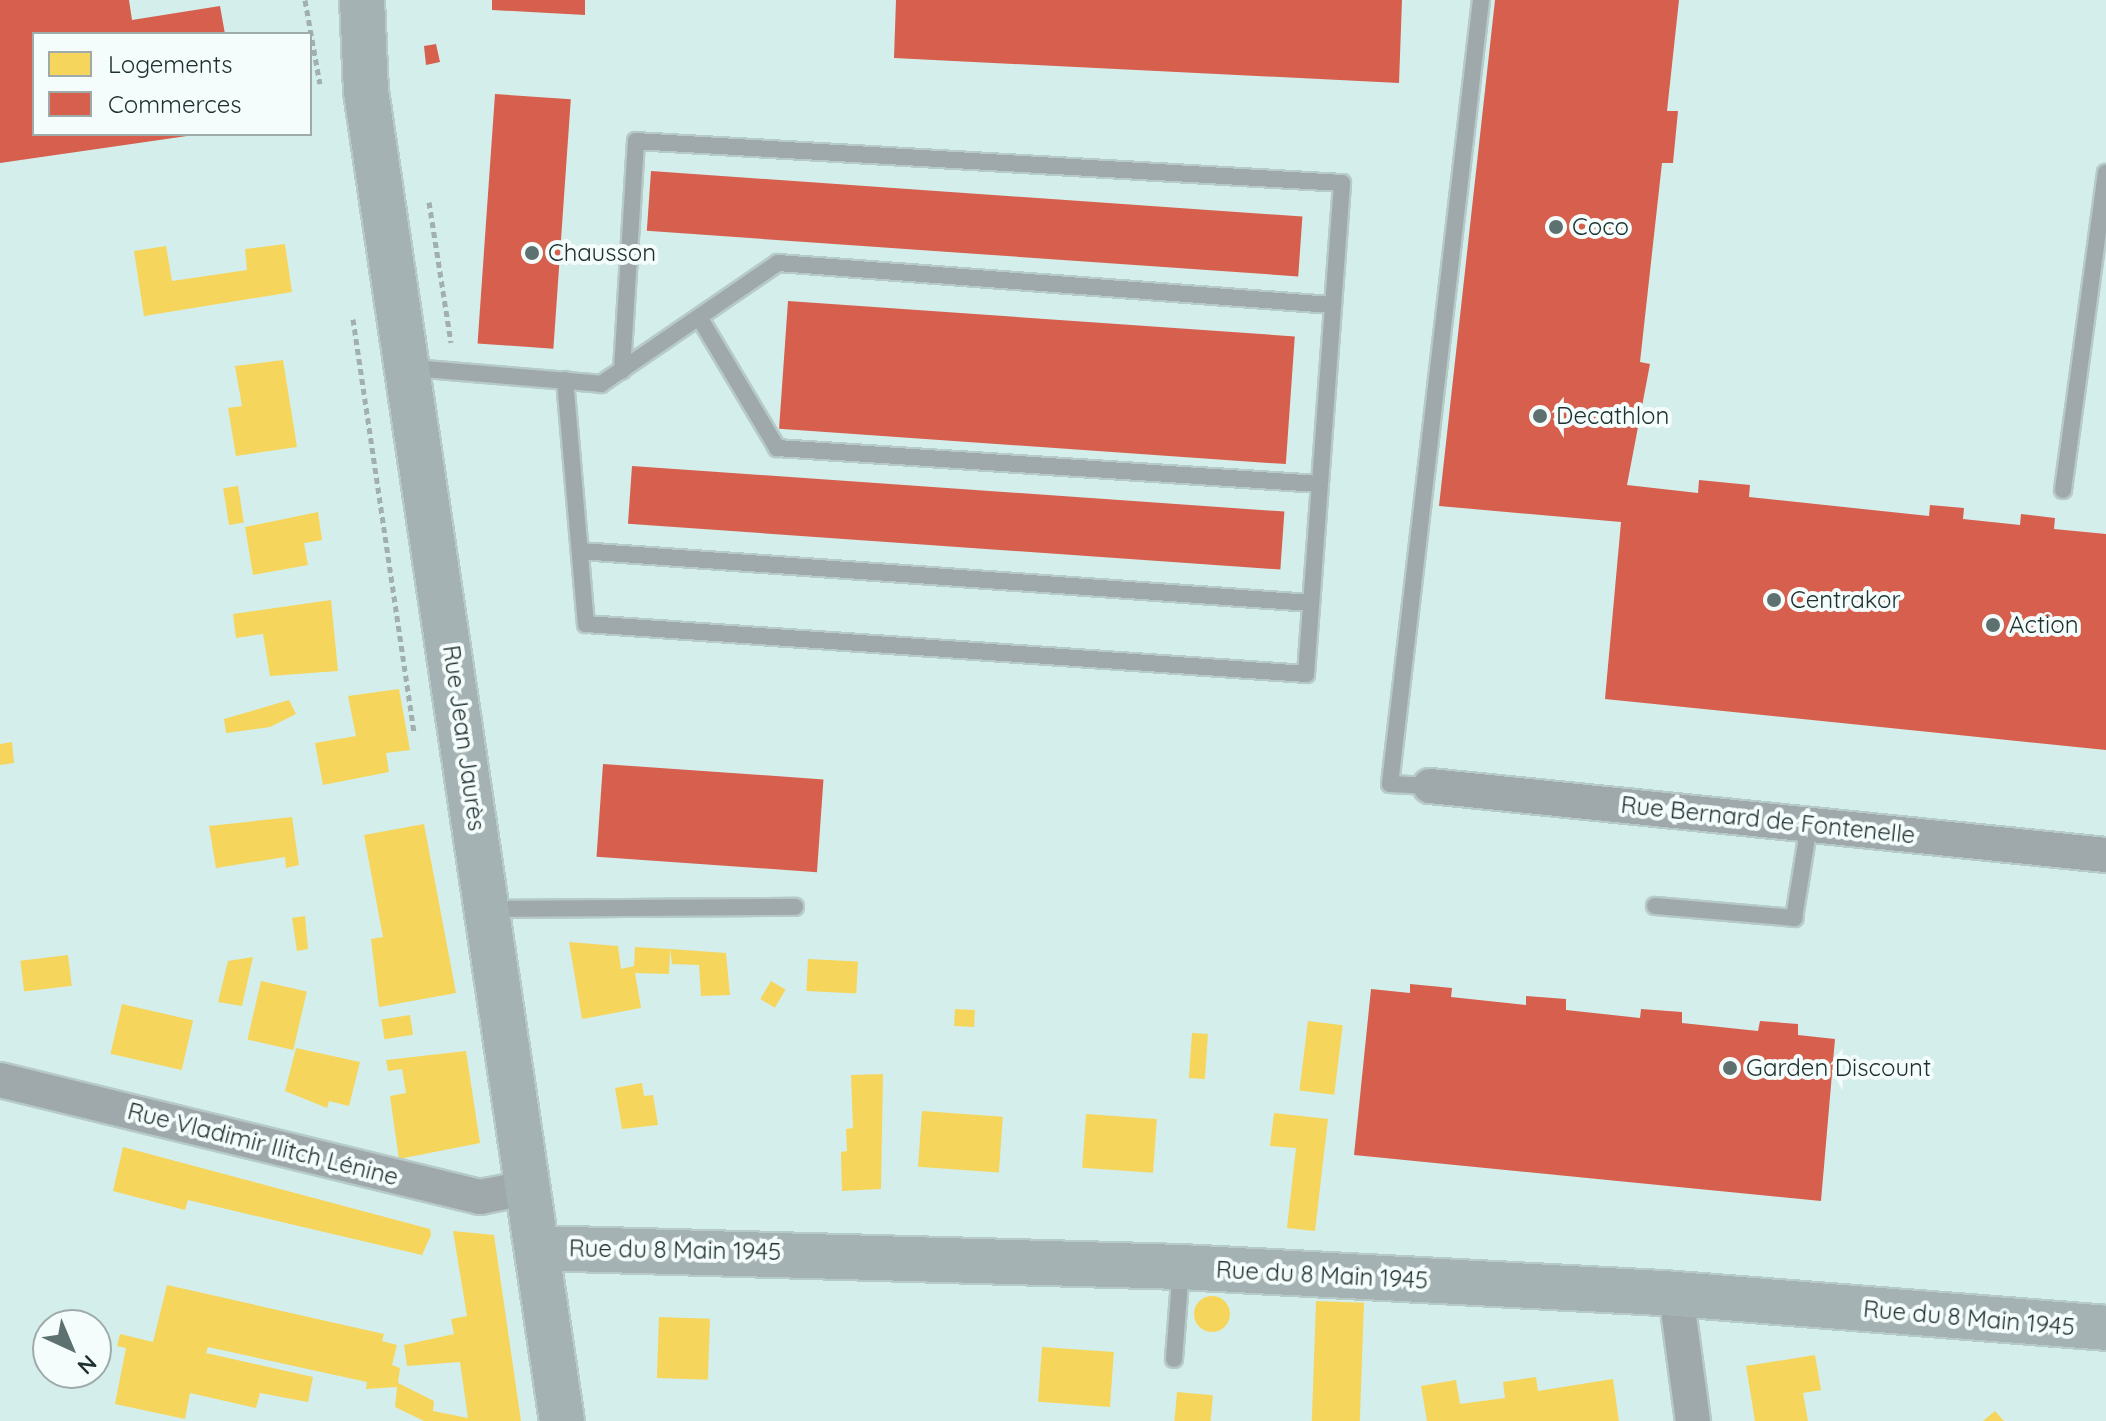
<!DOCTYPE html>
<html>
<head>
<meta charset="utf-8">
<style>
  body { margin:0 }
  #map { position:relative; width:2106px; height:1421px; overflow:hidden; background:#d4eeec; font-family:Quicksand,sans-serif }
  div>[style] { position:absolute }
  .homes>* { inset:0; background:#f6d55c; transform-origin:0 0 }
  .round { border-radius:50% }
  .shops>* { inset:0; background:#d6604d; transform-origin:0 0 }
  .path>* { height:5px; margin-top:-2.5px; transform-origin:0; background:repeating-linear-gradient(90deg,#a1afaf 0 6px,transparent 0 10px) }
  .roads { filter:drop-shadow(2px 0 #b6cac8) drop-shadow(-2px 0 #b6cac8) drop-shadow(0 2px #b6cac8) drop-shadow(0 -2px #b6cac8) }
  .service>* { height:16px; margin:-8px; padding:0 8px; transform-origin:8px; border-radius:8px; background:#9fa8aa }
  .minor>* { height:34px; margin:-17px; padding:0 17px; transform-origin:17px; border-radius:17px; background:#9fa8aa }
  .secondary>* { height:44px; margin:-22px; padding:0 22px; transform-origin:22px; border-radius:22px; background:#a4b2b3 }
  .dots>* { width:22px; height:22px; translate:-50% -50%; box-sizing:border-box; border:4px solid #f4fdfc; border-radius:50% }
  span { translate:-50% -50%; white-space:nowrap; text-align:center; line-height:1.15; -webkit-text-stroke:8px #f4fdfc; paint-order:stroke }
  .poi-label { font-size:24px; color:#1d2f2e }
  .left { translate:0 -50%; text-align:left }
  .street-label { font-size:24px; color:#1d2f2e }
  .legend { position:absolute; left:32px; top:32px; width:280px; height:104px; box-sizing:border-box; background:#f4fdfc; border:2px solid #9eabaa; margin:0; padding:10px 14px; list-style:none; font-size:24px; color:#1d2f2e }
  .legend li { display:flex; align-items:center; gap:16px; height:40px }
  .legend b { width:40px; border:2px solid #9eabaa }
  .north { position:absolute; left:32px; top:1309px; width:80px; height:80px; box-sizing:border-box; background:#f4fdfc; border:2px solid #9eabaa; border-radius:50%; rotate:136deg; font-size:22px; font-weight:700; line-height:32px; text-align:center; color:#1d2f2e }
  .north::after { content:''; display:block; margin:auto; width:28px; height:36px; background:#5d7270; clip-path:polygon(50% 0,100% 100%,50% 72%,0 100%) }
</style>
</head>
<body>
<div id="map">
  <div class="homes">
    <i style="clip-path:polygon(285px 244px,292px 292px,144px 316px,134px 251px,166px 246px,172px 281px,247px 270px,245px 249px)"></i>
    <i style="clip-path:polygon(283px 360px,297px 447px,236px 456px,228px 408px,242px 406px,235px 366px)"></i>
    <i style="left:238px;top:486px;width:37px;height:15px;rotate:81deg"></i>
    <i style="clip-path:polygon(318px 512px,322px 540px,304px 543px,308px 565px,253px 575px,245px 527px)"></i>
    <i style="clip-path:polygon(331px 600px,338px 671px,270px 676px,263px 634px,236px 638px,233px 614px)"></i>
    <i style="clip-path:polygon(399px 689px,410px 750px,386px 753px,389px 772px,323px 785px,315px 743px,356px 736px,348px 696px)"></i>
    <i style="clip-path:polygon(289px 700px,296px 714px,270px 727px,226px 733px,224px 719px)"></i>
    <i style="clip-path:polygon(12px 742px,14px 763px,0 765px,0 744px)"></i>
    <i style="clip-path:polygon(292px 817px,299px 865px,286px 868px,285px 857px,216px 868px,209px 826px)"></i>
    <i style="clip-path:polygon(424px 824px,456px 993px,379px 1007px,371px 939px,383px 937px,364px 835px)"></i>
    <i style="clip-path:polygon(305px 916px,308px 949px,297px 951px,292px 918px)"></i>
    <i style="clip-path:polygon(569px 942px,618px 946px,621px 969px,634px 966px,635px 947px,670px 949px,669px 974px,635px 973px,641px 1008px,582px 1019px)"></i>
    <i style="clip-path:polygon(670px 949px,726px 953px,730px 995px,701px 996px,699px 965px,672px 964px)"></i>
    <i style="left:68px;top:955px;width:31px;height:48px;rotate:83deg"></i>
    <i style="clip-path:polygon(253px 957px,242px 1006px,218px 1002px,228px 961px)"></i>
    <i style="left:808px;top:959px;width:50px;height:32px;rotate:3deg"></i>
    <i style="left:261px;top:981px;width:47px;height:60px;rotate:13deg"></i>
    <i style="left:771px;top:981px;width:17px;height:21px;rotate:31deg"></i>
    <i style="left:122px;top:1004px;width:73px;height:51px;rotate:13deg"></i>
    <i style="left:955px;top:1009px;width:20px;height:17px;rotate:3deg"></i>
    <i style="left:410px;top:1015px;width:20px;height:29px;rotate:81deg"></i>
    <i style="left:1308px;top:1021px;width:35px;height:70px;rotate:7deg"></i>
    <i style="left:1192px;top:1033px;width:16px;height:45px;rotate:4deg"></i>
    <i style="clip-path:polygon(296px 1048px,360px 1062px,349px 1106px,329px 1101px,327px 1108px,285px 1091px)"></i>
    <i style="clip-path:polygon(466px 1051px,480px 1143px,399px 1159px,390px 1096px,406px 1093px,402px 1069px,388px 1071px,386px 1060px)"></i>
    <i style="clip-path:polygon(883px 1074px,881px 1189px,842px 1191px,841px 1152px,847px 1151px,846px 1129px,853px 1128px,851px 1075px)"></i>
    <i style="clip-path:polygon(642px 1083px,644px 1096px,653px 1095px,658px 1125px,622px 1129px,615px 1088px)"></i>
    <i style="left:922px;top:1111px;width:81px;height:56px;rotate:4deg"></i>
    <i style="clip-path:polygon(1274px 1113px,1328px 1119px,1315px 1231px,1287px 1228px,1296px 1148px,1270px 1146px)"></i>
    <i style="left:1086px;top:1114px;width:71px;height:54px;rotate:4deg"></i>
    <i style="clip-path:polygon(123px 1147px,430px 1229px,431px 1235px,422px 1255px,188px 1200px,185px 1210px,113px 1191px)"></i>
    <i style="clip-path:polygon(453px 1231px,494px 1235px,521px 1421px,424px 1421px,395px 1407px,397px 1387px,366px 1389px,367px 1382px,208px 1347px,206px 1353px,313px 1377px,308px 1402px,260px 1393px,256px 1408px,190px 1393px,185px 1419px,115px 1404px,126px 1348px,117px 1346px,120px 1334px,153px 1342px,167px 1285px,384px 1334px,382px 1341px,397px 1345px,392px 1365px,400px 1368px,398px 1383px,434px 1401px,433px 1411px,468px 1418px,460px 1362px,407px 1366px,404px 1345px,454px 1334px,451px 1319px,467px 1316px)"></i>
    <i class="round" style="left:1194px;top:1296px;width:36px;height:36px"></i>
    <i style="left:1316px;top:1301px;width:48px;height:121px;rotate:2deg"></i>
    <i style="left:659px;top:1317px;width:51px;height:61px;rotate:2deg"></i>
    <i style="left:1042px;top:1347px;width:72px;height:55px;rotate:4deg"></i>
    <i style="clip-path:polygon(1815px 1355px,1821px 1390px,1803px 1393px,1808px 1421px,1755px 1421px,1746px 1366px)"></i>
    <i style="clip-path:polygon(1536px 1377px,1538px 1391px,1613px 1379px,1619px 1421px,1427px 1421px,1421px 1386px,1456px 1380px,1460px 1404px,1505px 1398px,1503px 1382px)"></i>
    <i style="left:1177px;top:1392px;width:36px;height:29px;rotate:5deg"></i>
    <i style="clip-path:polygon(1995px 1411px,2004px 1421px,1983px 1421px)"></i>
  </div>
  <div class="shops">
    <i style="clip-path:polygon(0 0,129px 0,132px 20px,220px 6px,225px 34px,34px 34px,34px 134px,187px 136px,0 163px)"></i>
    <i style="clip-path:polygon(492px 0,585px 0,585px 15px,492px 10px)"></i>
    <i style="clip-path:polygon(896px 0,1402px 0,1399px 83px,894px 58px)"></i>
    <i style="clip-path:polygon(1495px 0,1679px 0,1667px 111px,1678px 111px,1673px 163px,1662px 163px,1640px 362px,1650px 364px,1627px 485px,1698px 493px,1699px 480px,1750px 485px,1749px 497px,1929px 516px,1930px 505px,1964px 508px,1963px 519px,2020px 525px,2021px 514px,2055px 518px,2054px 529px,2106px 534px,2106px 750px,1605px 699px,1621px 522px,1439px 506px)"></i>
    <i style="clip-path:polygon(436px 44px,440px 62px,426px 65px,424px 46px)"></i>
    <i style="left:495px;top:94px;width:76px;height:250px;rotate:4deg"></i>
    <i style="left:651px;top:171px;width:653px;height:60px;rotate:4deg"></i>
    <i style="left:788px;top:301px;width:508px;height:128px;rotate:4deg"></i>
    <i style="left:632px;top:466px;width:654px;height:58px;rotate:4deg"></i>
    <i style="left:603px;top:764px;width:221px;height:93px;rotate:4deg"></i>
    <i style="clip-path:polygon(1410px 984px,1452px 988px,1451px 997px,1526px 1005px,1526px 996px,1566px 999px,1566px 1010px,1640px 1018px,1641px 1009px,1682px 1012px,1682px 1023px,1758px 1031px,1760px 1021px,1798px 1024px,1798px 1035px,1835px 1039px,1821px 1201px,1354px 1155px,1371px 989px,1410px 993px)"></i>
  </div>
  <div class="path">
    <i style="left:305px;top:0;width:85px;rotate:79.9deg"></i>
    <i style="left:429px;top:202px;width:142px;rotate:81.1deg"></i>
    <i style="left:353px;top:319px;width:418px;rotate:81.6deg"></i>
  </div>
  <div class="roads">
    <div class="service">
      <i style="left:702px;top:322px;width:147px;rotate:59.2deg"></i>
      <i style="left:777px;top:448px;width:543px;rotate:3.8deg"></i>
      <i style="left:412px;top:368px;width:190px;rotate:4.8deg"></i>
      <i style="left:601px;top:384px;width:214px;rotate:-34.4deg"></i>
      <i style="left:778px;top:263px;width:556px;rotate:4.34deg"></i>
      <i style="left:565px;top:380px;width:245px;rotate:85.1deg"></i>
      <i style="left:586px;top:624px;width:722px;rotate:3.97deg"></i>
      <i style="left:1306px;top:674px;width:492px;rotate:-85.8deg"></i>
      <i style="left:1342px;top:183px;width:707px;rotate:-176.6deg"></i>
      <i style="left:636px;top:141px;width:230px;rotate:93.5deg"></i>
      <i style="left:2063px;top:490px;width:320px;rotate:-82.3deg"></i>
      <i style="left:580px;top:551px;width:733px;rotate:4.07deg"></i>
      <i style="left:1430px;top:786px;width:40px;rotate:-177.1deg"></i>
      <i style="left:1390px;top:784px;width:789px;rotate:-83.38deg"></i>
      <i style="left:1655px;top:906px;width:140px;rotate:4.9deg"></i>
      <i style="left:1794px;top:918px;width:94px;rotate:-80.8deg"></i>
      <i style="left:490px;top:909px;width:305px;rotate:-0.4deg"></i>
      <i style="left:1174px;top:1359px;width:90px;rotate:-85.6deg"></i>
    </div>
    <div class="minor">
      <i style="left:1430px;top:786px;width:680px;rotate:5.83deg"></i>
      <i style="left:0;top:1080px;width:494px;rotate:13.7deg"></i>
      <i style="left:480px;top:1197px;width:47px;rotate:-11.1deg"></i>
      <i style="left:1676px;top:1294px;width:128px;rotate:82.4deg"></i>
    </div>
    <div class="secondary">
      <i style="left:362px;top:0;width:91px;rotate:87.5deg"></i>
      <i style="left:366px;top:91px;width:1344px;rotate:81.62deg"></i>
      <i style="left:537px;top:1248px;width:644px;rotate:1.69deg"></i>
      <i style="left:1181px;top:1267px;width:496px;rotate:3.1deg"></i>
      <i style="left:1676px;top:1294px;width:431px;rotate:4.5deg"></i>
    </div>
  </div>
  <div class="dots">
    <i style="left:1556px;top:227px;background:#5d7270"></i>
    <i style="left:532px;top:253px;background:#5d7270"></i>
    <i style="left:1540px;top:416px;background:#5d7270"></i>
    <i style="left:1774px;top:600px;background:#5d7270"></i>
    <i style="left:1993px;top:625px;background:#5d7270"></i>
    <i style="left:1730px;top:1068px;background:#5d7270"></i>
  </div>
  <div class="poi-label">
    <span class="left" style="left:1572px;top:227px">Coco</span>
    <span class="left" style="left:548px;top:253px">Chausson</span>
    <span class="left" style="left:1556px;top:416px">Decathlon</span>
    <span class="left" style="left:1790px;top:600px">Centrakor</span>
    <span class="left" style="left:2009px;top:625px">Action</span>
    <span class="left" style="left:1746px;top:1068px">Garden Discount</span>
  </div>
  <div class="street-label">
    <span style="left:464px;top:738px;rotate:82deg">Rue Jean Jaurès</span>
    <span style="left:1768px;top:820px;rotate:6deg">Rue Bernard de Fontenelle</span>
    <span style="left:263px;top:1144px;rotate:14deg">Rue Vladimir Ilitch Lénine</span>
    <span style="left:675px;top:1250px;rotate:1deg">Rue du 8 Main 1945</span>
    <span style="left:1322px;top:1275px;rotate:3deg">Rue du 8 Main 1945</span>
    <span style="left:1969px;top:1318px;rotate:5deg">Rue du 8 Main 1945</span>
  </div>
  <ul class="legend">
  <li><b style="height:22px;background:#f6d55c"></b>Logements</li>
  <li><b style="height:22px;background:#d6604d"></b>Commerces</li>
  </ul>
  <div class="north">N</div>
</div>
</body>
</html>
